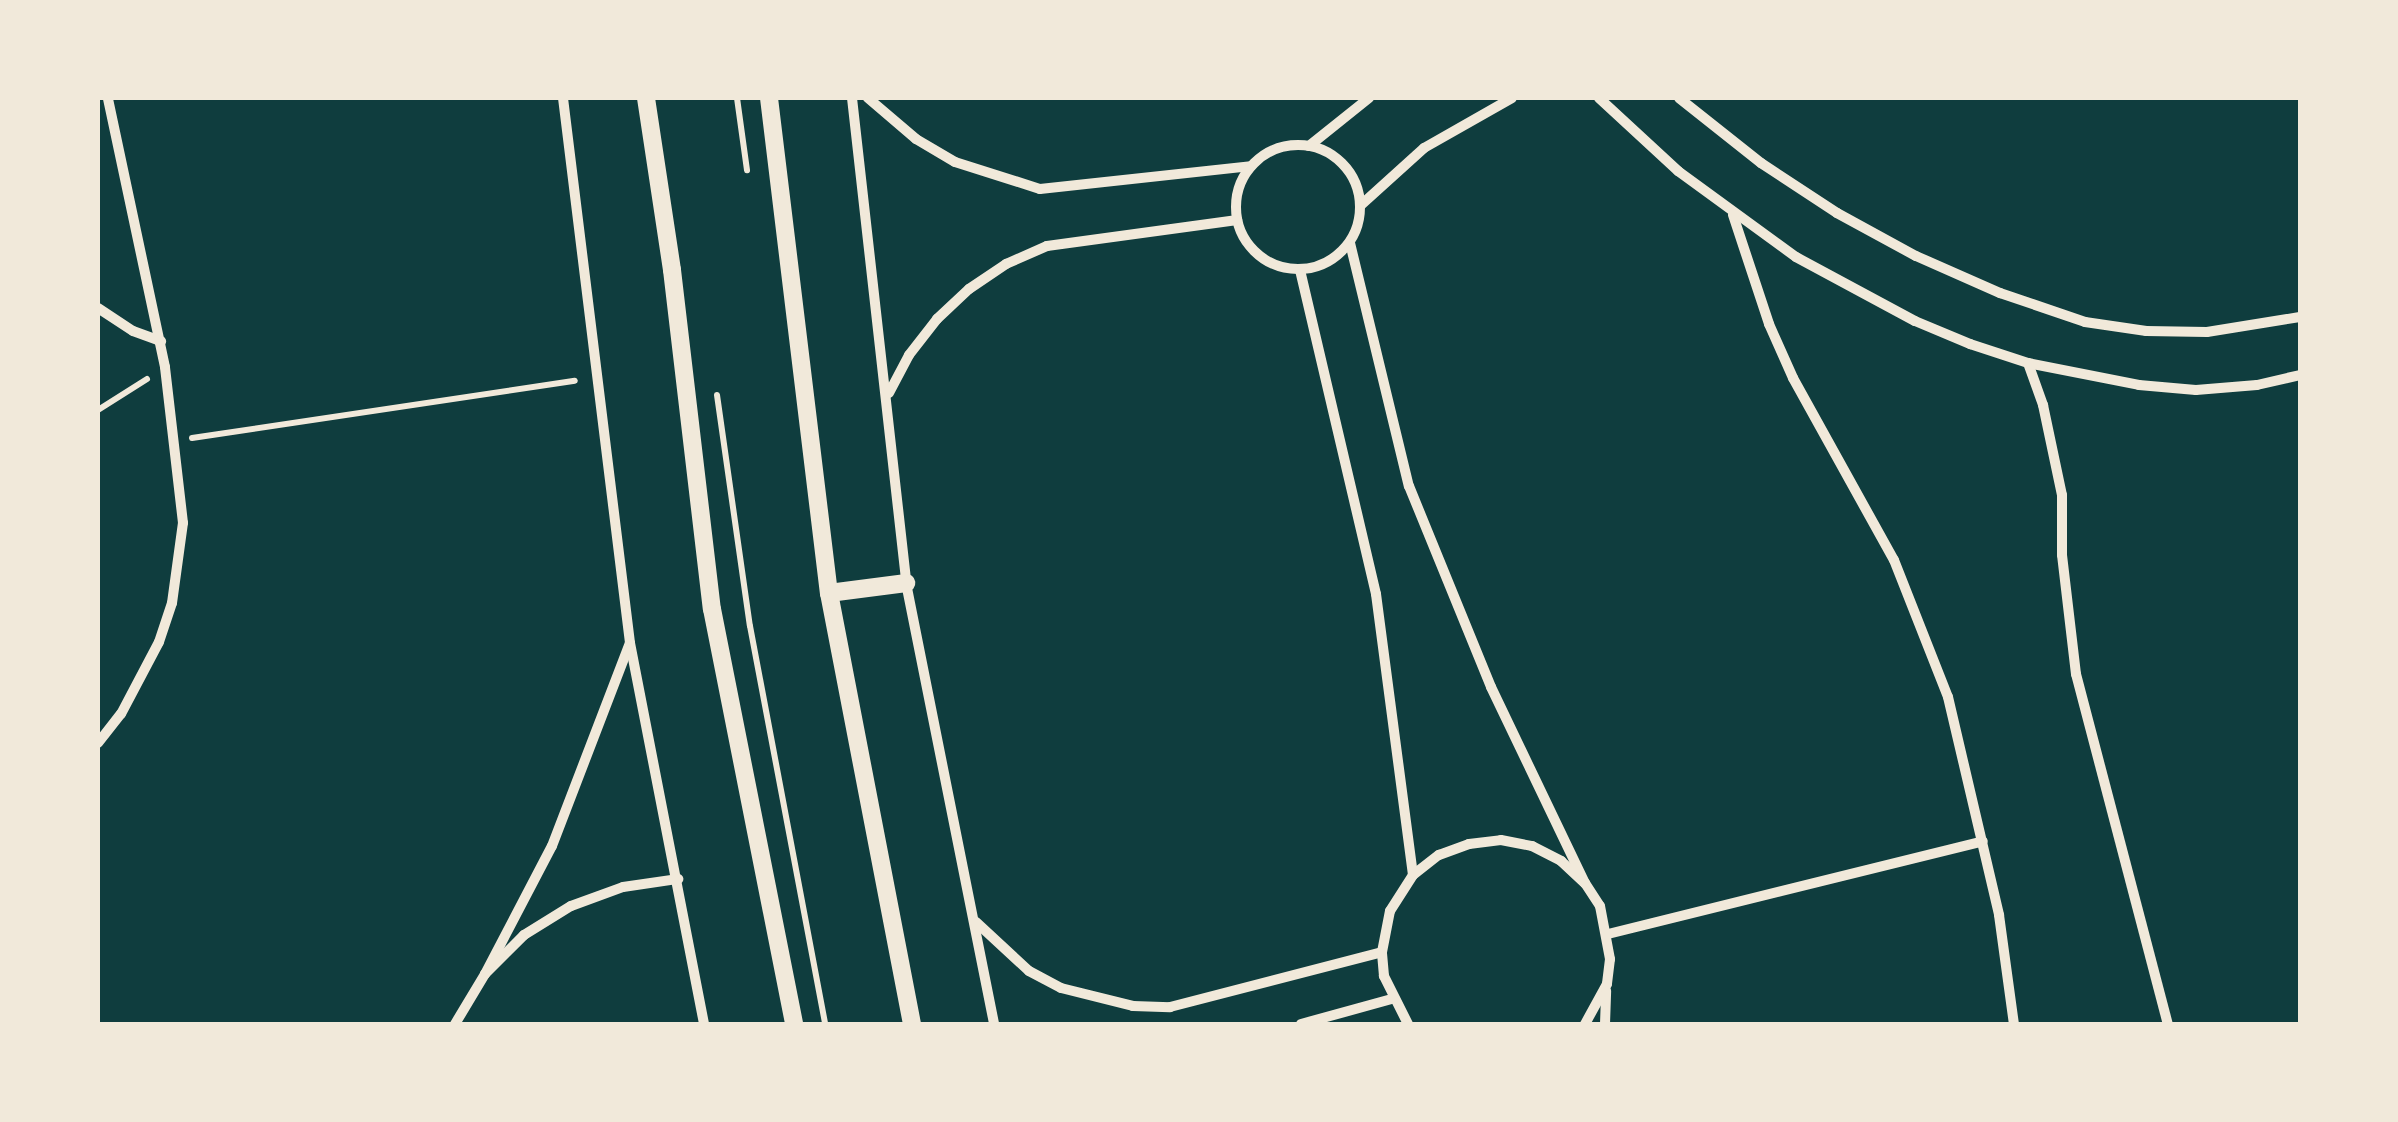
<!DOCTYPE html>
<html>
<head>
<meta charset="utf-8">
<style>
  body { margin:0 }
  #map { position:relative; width:2398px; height:1122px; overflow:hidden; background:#0f3d3e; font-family:Merriweather,serif }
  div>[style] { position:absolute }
  .path>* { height:6px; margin:-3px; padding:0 3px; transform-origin:3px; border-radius:3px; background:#f1e9da }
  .minor>* { height:10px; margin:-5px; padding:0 5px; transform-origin:5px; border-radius:5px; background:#f1e9da }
  .minor>.ring { margin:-5px; padding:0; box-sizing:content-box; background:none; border:10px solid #f1e9da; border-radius:50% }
  .tertiary>* { height:18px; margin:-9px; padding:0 9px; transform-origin:9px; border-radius:9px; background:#f1e9da }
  span { translate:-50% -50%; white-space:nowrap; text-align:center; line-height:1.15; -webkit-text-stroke:10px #f1e9da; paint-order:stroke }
  .frame { position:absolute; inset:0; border:100px solid #f1e9da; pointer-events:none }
</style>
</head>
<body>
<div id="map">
  <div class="path">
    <i style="left:737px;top:98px;width:73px;rotate:82.1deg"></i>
    <i style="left:717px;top:395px;width:233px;rotate:81.9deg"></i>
    <i style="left:750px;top:626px;width:405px;rotate:79.3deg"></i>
    <i style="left:98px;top:410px;width:58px;rotate:-32.3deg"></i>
    <i style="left:192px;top:438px;width:387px;rotate:-8.5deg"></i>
  </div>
  <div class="minor">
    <i style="left:563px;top:98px;width:549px;rotate:82.99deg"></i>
    <i style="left:630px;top:643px;width:388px;rotate:79deg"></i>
    <i style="left:852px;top:98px;width:488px;rotate:83.6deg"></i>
    <i style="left:906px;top:583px;width:450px;rotate:78.7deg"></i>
    <i style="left:868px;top:98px;width:63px;rotate:40.5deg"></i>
    <i style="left:916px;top:139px;width:45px;rotate:30.5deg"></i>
    <i style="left:955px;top:162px;width:89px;rotate:17.6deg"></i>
    <i style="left:1040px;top:189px;width:212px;rotate:-6.2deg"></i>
    <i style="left:1599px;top:98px;width:108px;rotate:42.7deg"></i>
    <i style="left:1678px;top:171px;width:146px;rotate:36.1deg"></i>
    <i style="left:1796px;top:257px;width:135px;rotate:28.3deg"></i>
    <i style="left:1915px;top:321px;width:60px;rotate:22.7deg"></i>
    <i style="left:1970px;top:344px;width:61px;rotate:18.1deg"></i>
    <i style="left:2028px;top:363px;width:113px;rotate:11.2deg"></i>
    <i style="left:2139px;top:385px;width:57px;rotate:5deg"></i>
    <i style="left:2196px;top:390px;width:61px;rotate:-4.7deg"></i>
    <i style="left:2257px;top:385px;width:44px;rotate:-13.1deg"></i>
    <i style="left:1679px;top:98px;width:105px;rotate:38.4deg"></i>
    <i style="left:1761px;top:163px;width:91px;rotate:33.3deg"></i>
    <i style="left:1837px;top:213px;width:90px;rotate:28.6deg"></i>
    <i style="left:1916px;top:256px;width:92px;rotate:23.8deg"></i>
    <i style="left:2000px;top:293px;width:90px;rotate:18.8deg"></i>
    <i style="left:2085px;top:322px;width:62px;rotate:8.4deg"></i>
    <i style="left:2146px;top:331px;width:61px;rotate:0.9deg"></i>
    <i style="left:2207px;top:332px;width:94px;rotate:-9.2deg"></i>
    <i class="ring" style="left:1236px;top:145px;width:114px;height:114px"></i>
    <i style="left:1309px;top:146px;width:77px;rotate:-38.7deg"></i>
    <i style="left:1361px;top:205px;width:85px;rotate:-42.1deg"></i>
    <i style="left:1424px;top:148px;width:101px;rotate:-29.6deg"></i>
    <i style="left:1733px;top:215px;width:115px;rotate:71.7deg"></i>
    <i style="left:1769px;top:324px;width:59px;rotate:66deg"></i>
    <i style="left:1793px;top:378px;width:208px;rotate:61deg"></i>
    <i style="left:1894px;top:560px;width:147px;rotate:68.5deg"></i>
    <i style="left:1948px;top:697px;width:224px;rotate:76.8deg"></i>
    <i style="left:1999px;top:915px;width:110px;rotate:82.2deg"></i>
    <i style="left:1350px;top:243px;width:250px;rotate:76.4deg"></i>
    <i style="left:1409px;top:486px;width:217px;rotate:67.8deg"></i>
    <i style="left:1491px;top:687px;width:217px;rotate:64.4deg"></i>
    <i style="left:1300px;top:270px;width:333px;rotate:76.8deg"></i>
    <i style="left:1376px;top:594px;width:283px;rotate:82.5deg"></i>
    <i style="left:98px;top:308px;width:42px;rotate:33.3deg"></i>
    <i style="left:133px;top:331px;width:30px;rotate:20deg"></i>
    <i style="left:2028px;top:363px;width:45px;rotate:70.3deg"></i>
    <i style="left:2043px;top:405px;width:92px;rotate:78.1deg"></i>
    <i style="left:2062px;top:495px;width:60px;rotate:90deg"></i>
    <i style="left:2062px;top:555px;width:120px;rotate:83.3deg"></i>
    <i style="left:2076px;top:674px;width:362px;rotate:75.3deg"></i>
    <i style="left:889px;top:393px;width:43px;rotate:-62.2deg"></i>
    <i style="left:909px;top:355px;width:46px;rotate:-52.1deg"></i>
    <i style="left:937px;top:319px;width:44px;rotate:-43.2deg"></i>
    <i style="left:969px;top:289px;width:45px;rotate:-34deg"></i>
    <i style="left:1006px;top:264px;width:45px;rotate:-23.7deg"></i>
    <i style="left:1047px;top:246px;width:192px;rotate:-7.8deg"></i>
    <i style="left:98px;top:743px;width:37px;rotate:-52deg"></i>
    <i style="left:121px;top:714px;width:81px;rotate:-62.2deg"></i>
    <i style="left:159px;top:642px;width:41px;rotate:-71.6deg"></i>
    <i style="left:172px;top:603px;width:81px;rotate:-82.2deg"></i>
    <i style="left:183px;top:523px;width:157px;rotate:-96.6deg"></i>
    <i style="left:165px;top:367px;width:275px;rotate:-102deg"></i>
    <i style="left:976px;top:922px;width:72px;rotate:42.8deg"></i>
    <i style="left:1029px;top:971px;width:36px;rotate:28deg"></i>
    <i style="left:1061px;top:988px;width:74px;rotate:14deg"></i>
    <i style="left:1133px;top:1006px;width:37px;rotate:2deg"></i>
    <i style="left:1170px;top:1007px;width:219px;rotate:-14.5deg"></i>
    <i style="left:1608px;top:934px;width:386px;rotate:-13.9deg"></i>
    <i style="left:485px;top:974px;width:144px;rotate:-62.4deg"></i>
    <i style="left:552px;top:846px;width:217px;rotate:-69deg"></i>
    <i style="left:455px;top:1024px;width:58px;rotate:-59deg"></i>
    <i style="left:485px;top:974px;width:55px;rotate:-45deg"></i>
    <i style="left:524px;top:935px;width:55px;rotate:-31.7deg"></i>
    <i style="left:571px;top:906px;width:55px;rotate:-20.1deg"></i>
    <i style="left:623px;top:887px;width:56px;rotate:-8.3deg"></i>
    <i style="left:1301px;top:1024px;width:94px;rotate:-15.4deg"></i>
    <i style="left:1408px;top:1024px;width:54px;rotate:-116.6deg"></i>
    <i style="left:1384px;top:976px;width:24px;rotate:-95deg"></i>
    <i style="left:1382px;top:952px;width:42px;rotate:-79deg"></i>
    <i style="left:1390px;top:911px;width:43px;rotate:-57.4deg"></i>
    <i style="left:1413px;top:875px;width:33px;rotate:-38deg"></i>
    <i style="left:1439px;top:855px;width:32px;rotate:-20deg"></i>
    <i style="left:1469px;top:844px;width:32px;rotate:-7deg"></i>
    <i style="left:1501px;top:840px;width:32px;rotate:11deg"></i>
    <i style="left:1532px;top:846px;width:33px;rotate:27deg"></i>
    <i style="left:1561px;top:861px;width:33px;rotate:43deg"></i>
    <i style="left:1585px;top:883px;width:27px;rotate:57deg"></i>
    <i style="left:1600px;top:906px;width:54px;rotate:79.3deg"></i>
    <i style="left:1610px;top:959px;width:25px;rotate:97deg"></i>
    <i style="left:1607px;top:984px;width:46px;rotate:118.8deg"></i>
    <i style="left:1605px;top:1024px;width:33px;rotate:-88deg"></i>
  </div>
  <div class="tertiary">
    <i style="left:646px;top:98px;width:174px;rotate:81.4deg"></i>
    <i style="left:672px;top:270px;width:341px;rotate:83.3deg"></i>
    <i style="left:712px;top:609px;width:423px;rotate:78.8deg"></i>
    <i style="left:769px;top:98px;width:499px;rotate:83.1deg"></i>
    <i style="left:829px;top:593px;width:439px;rotate:79.1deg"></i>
    <i style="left:829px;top:593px;width:78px;rotate:-7.4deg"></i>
  </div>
  <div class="frame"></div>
</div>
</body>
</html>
